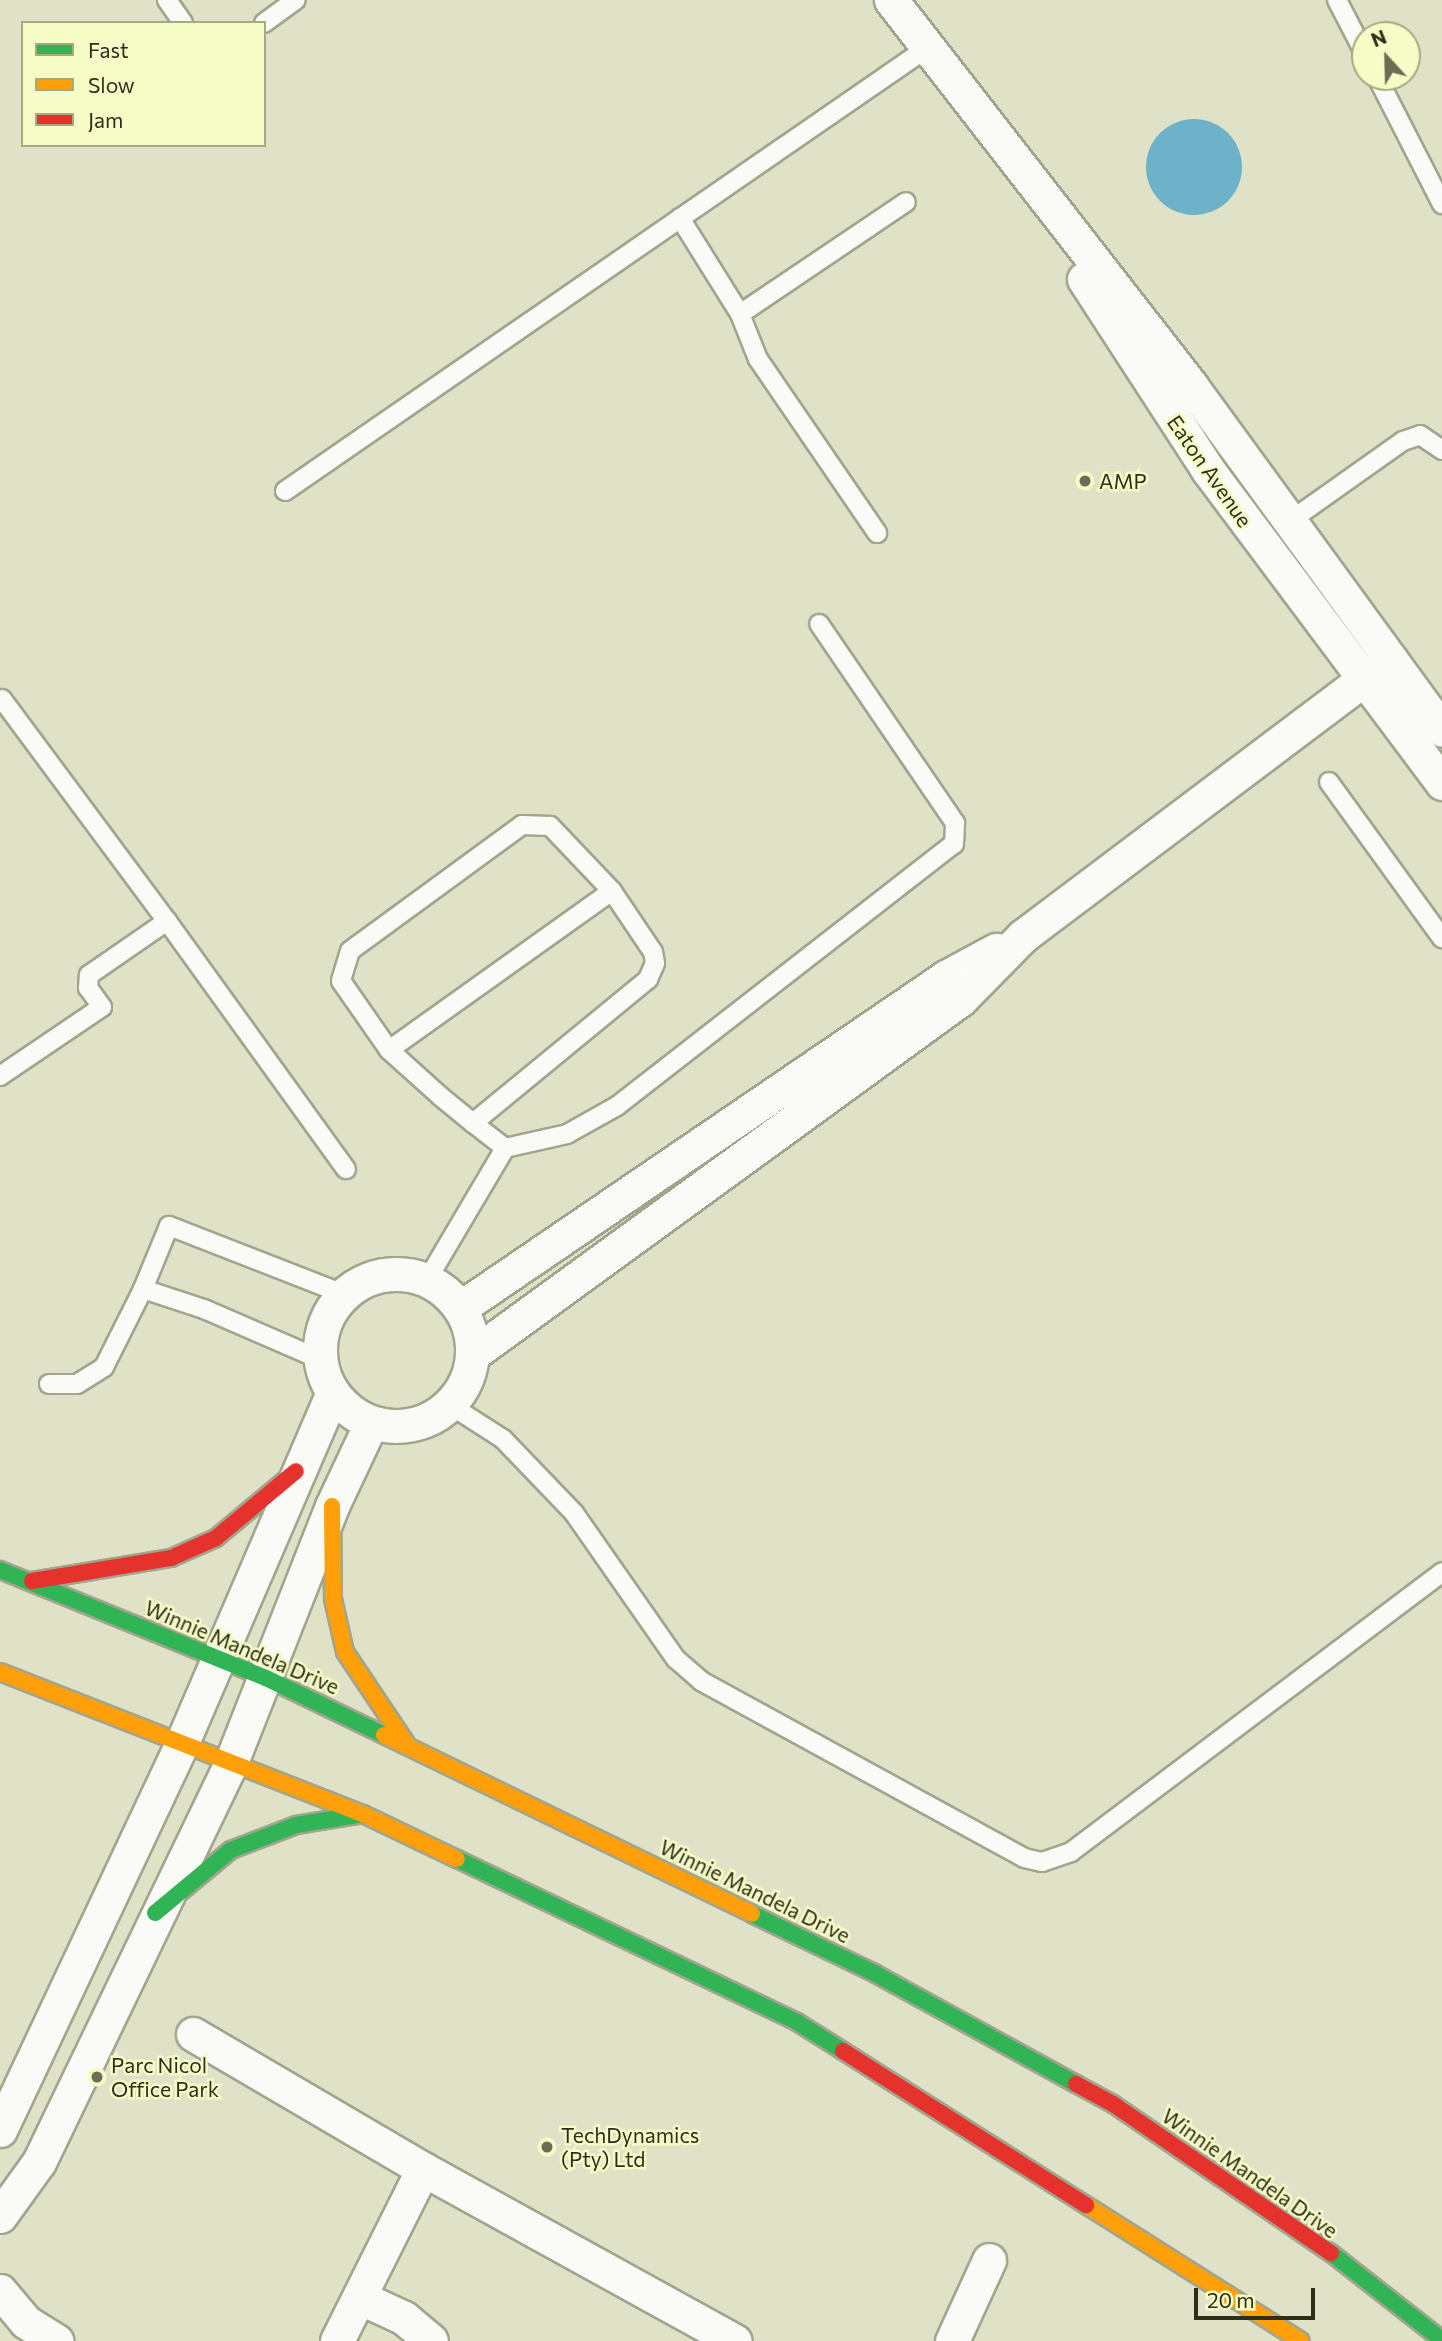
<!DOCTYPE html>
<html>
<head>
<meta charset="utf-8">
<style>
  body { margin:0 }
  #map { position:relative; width:1442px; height:2341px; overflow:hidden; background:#dfe2c6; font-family:Commissioner,sans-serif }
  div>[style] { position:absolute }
  .water>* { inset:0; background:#6eb2c9 }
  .round { border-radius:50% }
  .roads { filter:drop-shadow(2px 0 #a2a58e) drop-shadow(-2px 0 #a2a58e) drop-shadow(0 2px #a2a58e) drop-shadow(0 -2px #a2a58e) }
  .lane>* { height:18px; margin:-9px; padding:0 9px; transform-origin:9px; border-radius:9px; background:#fafbf6 }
  .street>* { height:33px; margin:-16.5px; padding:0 16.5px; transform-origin:16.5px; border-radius:16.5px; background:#fafbf6 }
  .street>.ring { margin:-16.5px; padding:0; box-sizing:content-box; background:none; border:33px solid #fafbf6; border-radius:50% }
  .fast>* { height:16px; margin:-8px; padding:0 8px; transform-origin:8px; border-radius:8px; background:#30b455 }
  .slow>* { height:16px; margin:-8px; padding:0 8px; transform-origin:8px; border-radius:8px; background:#ff9f0a }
  .jam>* { height:16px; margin:-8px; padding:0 8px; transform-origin:8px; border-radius:8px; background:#e5322d }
  .dots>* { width:19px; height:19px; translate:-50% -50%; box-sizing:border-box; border:4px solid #f6fcc6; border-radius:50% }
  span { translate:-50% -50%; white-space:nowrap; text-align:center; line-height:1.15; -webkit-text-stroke:5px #f6fcc6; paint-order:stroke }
  .street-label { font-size:21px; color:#2c2e19 }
  .poi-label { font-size:21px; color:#2c2e19 }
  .left { translate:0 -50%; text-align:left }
  .legend { position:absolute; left:21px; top:21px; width:245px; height:126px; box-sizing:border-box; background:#f6fcc6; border:2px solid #a5aa81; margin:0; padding:9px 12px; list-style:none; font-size:21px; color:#2c2e19 }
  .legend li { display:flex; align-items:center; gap:14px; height:35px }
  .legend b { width:35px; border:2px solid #a5aa81 }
  .north { position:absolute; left:1351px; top:21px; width:70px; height:70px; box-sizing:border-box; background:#f6fcc6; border:2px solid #a5aa81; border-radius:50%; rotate:338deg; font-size:19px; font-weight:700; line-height:28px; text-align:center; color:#2c2e19 }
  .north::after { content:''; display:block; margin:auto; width:24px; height:32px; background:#6b6d56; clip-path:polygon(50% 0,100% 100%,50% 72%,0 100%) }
  .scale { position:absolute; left:1194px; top:2288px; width:121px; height:32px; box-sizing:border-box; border:4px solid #2c2e19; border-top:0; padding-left:9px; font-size:21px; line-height:24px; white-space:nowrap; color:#2c2e19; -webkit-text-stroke:5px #f6fcc6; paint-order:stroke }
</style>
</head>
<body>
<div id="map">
  <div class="water">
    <i class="round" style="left:1146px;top:119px;width:96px;height:96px"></i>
  </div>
  <div class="roads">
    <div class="lane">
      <i style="left:167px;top:0;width:28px;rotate:55deg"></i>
      <i style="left:1337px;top:0;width:61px;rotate:62.6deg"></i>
      <i style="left:264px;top:23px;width:39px;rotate:-36deg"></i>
      <i style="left:1377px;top:77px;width:143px;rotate:62.9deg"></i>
      <i style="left:680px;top:218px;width:113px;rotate:58deg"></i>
      <i style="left:740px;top:314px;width:48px;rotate:68.2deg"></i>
      <i style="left:758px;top:359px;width:211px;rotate:55.6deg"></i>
      <i style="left:740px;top:314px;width:200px;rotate:-34deg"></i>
      <i style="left:285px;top:491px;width:780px;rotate:-34.61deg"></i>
      <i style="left:1290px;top:521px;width:138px;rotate:-35.3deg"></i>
      <i style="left:1403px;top:441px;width:18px;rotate:-19deg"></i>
      <i style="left:1420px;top:435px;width:27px;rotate:34deg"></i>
      <i style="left:2px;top:699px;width:277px;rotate:53.4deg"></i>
      <i style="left:1329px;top:782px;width:193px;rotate:54.1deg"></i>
      <i style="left:389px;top:1050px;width:274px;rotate:-35.5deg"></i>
      <i style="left:0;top:1076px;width:123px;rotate:-34.1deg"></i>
      <i style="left:102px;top:1007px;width:24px;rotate:-126deg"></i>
      <i style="left:88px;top:988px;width:13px;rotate:-86deg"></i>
      <i style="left:89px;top:975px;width:95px;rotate:-34.7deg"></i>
      <i style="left:167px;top:921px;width:306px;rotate:54.2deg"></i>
      <i style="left:473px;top:1123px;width:227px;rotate:-39.4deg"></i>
      <i style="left:648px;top:979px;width:17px;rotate:-66deg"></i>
      <i style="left:655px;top:963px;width:11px;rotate:-100deg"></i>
      <i style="left:653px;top:952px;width:73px;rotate:-123.9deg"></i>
      <i style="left:612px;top:891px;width:90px;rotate:-133.6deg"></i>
      <i style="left:550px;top:826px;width:28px;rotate:-178deg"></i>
      <i style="left:522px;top:825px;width:213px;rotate:143.8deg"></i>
      <i style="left:350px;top:951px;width:31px;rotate:107deg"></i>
      <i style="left:341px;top:981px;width:84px;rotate:55.2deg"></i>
      <i style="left:389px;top:1050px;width:69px;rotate:42deg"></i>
      <i style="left:440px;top:1096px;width:43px;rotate:39.3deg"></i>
      <i style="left:473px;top:1123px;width:41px;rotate:38deg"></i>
      <i style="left:505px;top:1148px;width:64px;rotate:-12.7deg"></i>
      <i style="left:567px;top:1134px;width:57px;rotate:-29.2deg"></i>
      <i style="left:617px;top:1106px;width:427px;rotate:-37.9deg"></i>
      <i style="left:954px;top:844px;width:21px;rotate:-87deg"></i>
      <i style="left:955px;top:823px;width:241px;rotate:-124.3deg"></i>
      <i style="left:427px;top:1280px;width:153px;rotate:-59.4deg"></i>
      <i style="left:143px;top:1289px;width:64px;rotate:18.2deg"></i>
      <i style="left:204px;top:1309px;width:125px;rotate:23.5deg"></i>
      <i style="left:49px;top:1384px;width:28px"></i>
      <i style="left:77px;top:1384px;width:32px;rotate:-32deg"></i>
      <i style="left:104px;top:1367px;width:87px;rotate:-63.4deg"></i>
      <i style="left:143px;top:1289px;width:68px;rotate:-67.6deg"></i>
      <i style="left:169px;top:1226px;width:187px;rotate:21.3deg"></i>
      <i style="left:450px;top:1405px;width:63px;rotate:32.7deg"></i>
      <i style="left:503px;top:1439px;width:103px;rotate:46.2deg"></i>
      <i style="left:574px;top:1513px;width:178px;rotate:55.1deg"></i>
      <i style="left:676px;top:1659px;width:33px;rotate:41deg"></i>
      <i style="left:701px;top:1681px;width:368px;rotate:28.7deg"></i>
      <i style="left:1024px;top:1858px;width:18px;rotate:13deg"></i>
      <i style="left:1042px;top:1862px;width:31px;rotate:-19deg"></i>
      <i style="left:1071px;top:1852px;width:465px;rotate:-37deg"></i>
    </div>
    <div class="street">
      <i style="left:891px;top:0;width:490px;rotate:52.1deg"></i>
      <i style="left:1192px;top:387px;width:424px;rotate:53.9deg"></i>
      <i style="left:1084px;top:279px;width:228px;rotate:57deg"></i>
      <i style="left:1208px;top:470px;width:391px;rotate:53.2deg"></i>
      <i class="ring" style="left:320px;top:1274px;width:119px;height:119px"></i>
      <i style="left:460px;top:1308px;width:588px;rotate:-34.26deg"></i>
      <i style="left:946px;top:977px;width:57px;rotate:-28.4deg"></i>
      <i style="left:473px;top:1354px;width:603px;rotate:-36.03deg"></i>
      <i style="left:961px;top:999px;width:88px;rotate:-45.5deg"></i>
      <i style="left:1023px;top:936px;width:460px;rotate:-37deg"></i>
      <i style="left:193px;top:2034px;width:267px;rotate:30.4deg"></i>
      <i style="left:423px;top:2169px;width:192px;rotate:116.6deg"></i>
      <i style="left:0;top:2130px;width:425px;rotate:-64.8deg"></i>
      <i style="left:181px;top:1745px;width:381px;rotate:-66.7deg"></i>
      <i style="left:423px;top:2169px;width:356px;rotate:28.9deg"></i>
      <i style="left:0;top:2216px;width:67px;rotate:-54.2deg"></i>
      <i style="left:39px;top:2162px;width:441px;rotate:-64.3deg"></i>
      <i style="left:230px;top:1765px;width:278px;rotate:-68.5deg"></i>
      <i style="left:332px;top:1506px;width:92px;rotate:-64.8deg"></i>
      <i style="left:0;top:2291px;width:40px;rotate:50deg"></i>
      <i style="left:26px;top:2322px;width:36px;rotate:32deg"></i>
      <i style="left:361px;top:2298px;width:47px;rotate:24.9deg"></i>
      <i style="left:404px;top:2318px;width:35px;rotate:40deg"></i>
      <i style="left:952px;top:2341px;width:89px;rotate:-65.4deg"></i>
    </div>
    <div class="fast">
      <i style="left:0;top:1570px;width:287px;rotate:22.1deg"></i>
      <i style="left:266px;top:1678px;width:131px;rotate:25.8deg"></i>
      <i style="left:457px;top:1859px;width:377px;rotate:25.6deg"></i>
      <i style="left:797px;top:2022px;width:54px;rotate:32.2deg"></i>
      <i style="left:155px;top:1913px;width:99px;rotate:-39.7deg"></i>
      <i style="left:231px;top:1850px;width:70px;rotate:-21deg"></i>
      <i style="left:296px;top:1825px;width:68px;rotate:-9.3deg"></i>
      <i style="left:752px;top:1914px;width:138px;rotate:25.8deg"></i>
      <i style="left:876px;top:1974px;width:228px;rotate:28.8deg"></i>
      <i style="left:1331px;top:2253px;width:141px;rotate:38.1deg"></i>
    </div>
    <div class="slow">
      <i style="left:332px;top:1506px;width:93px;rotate:89.4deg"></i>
      <i style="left:333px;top:1599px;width:54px;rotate:77.2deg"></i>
      <i style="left:345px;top:1652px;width:110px;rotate:56.2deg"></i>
      <i style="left:0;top:1672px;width:390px;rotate:21.4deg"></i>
      <i style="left:363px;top:1814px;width:104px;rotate:25.6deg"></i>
      <i style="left:384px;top:1735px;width:409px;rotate:25.9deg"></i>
      <i style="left:1086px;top:2205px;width:254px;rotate:32.3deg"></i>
    </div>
    <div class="jam">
      <i style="left:32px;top:1581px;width:141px;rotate:-9.4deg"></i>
      <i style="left:171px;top:1558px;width:49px;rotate:-24deg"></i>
      <i style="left:216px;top:1538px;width:104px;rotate:-39.9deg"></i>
      <i style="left:843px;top:2051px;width:288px;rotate:32.4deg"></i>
      <i style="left:1076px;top:2084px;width:42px;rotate:28.4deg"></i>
      <i style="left:1113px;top:2104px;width:264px;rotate:34.4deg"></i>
    </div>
  </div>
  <div class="dots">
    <i style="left:1085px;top:481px;background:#6b6d56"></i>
    <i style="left:97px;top:2077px;background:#6b6d56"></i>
    <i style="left:547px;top:2147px;background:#6b6d56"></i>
  </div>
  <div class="street-label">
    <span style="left:1210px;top:471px;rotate:55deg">Eaton Avenue</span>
    <span style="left:242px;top:1647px;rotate:23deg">Winnie Mandela Drive</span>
    <span style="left:755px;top:1891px;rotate:26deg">Winnie Mandela Drive</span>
    <span style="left:1250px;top:2173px;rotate:35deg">Winnie Mandela Drive</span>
  </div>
  <div class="poi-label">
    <span class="left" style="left:1099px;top:481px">AMP</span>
    <span class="left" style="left:111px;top:2077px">Parc Nicol<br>Office Park</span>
    <span class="left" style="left:561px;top:2147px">TechDynamics<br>(Pty) Ltd</span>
  </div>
  <ul class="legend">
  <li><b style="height:9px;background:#30b455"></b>Fast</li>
  <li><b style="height:9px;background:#ff9f0a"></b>Slow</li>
  <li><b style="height:9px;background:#e5322d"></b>Jam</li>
  </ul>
  <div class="north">N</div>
  <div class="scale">20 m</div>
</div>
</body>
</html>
